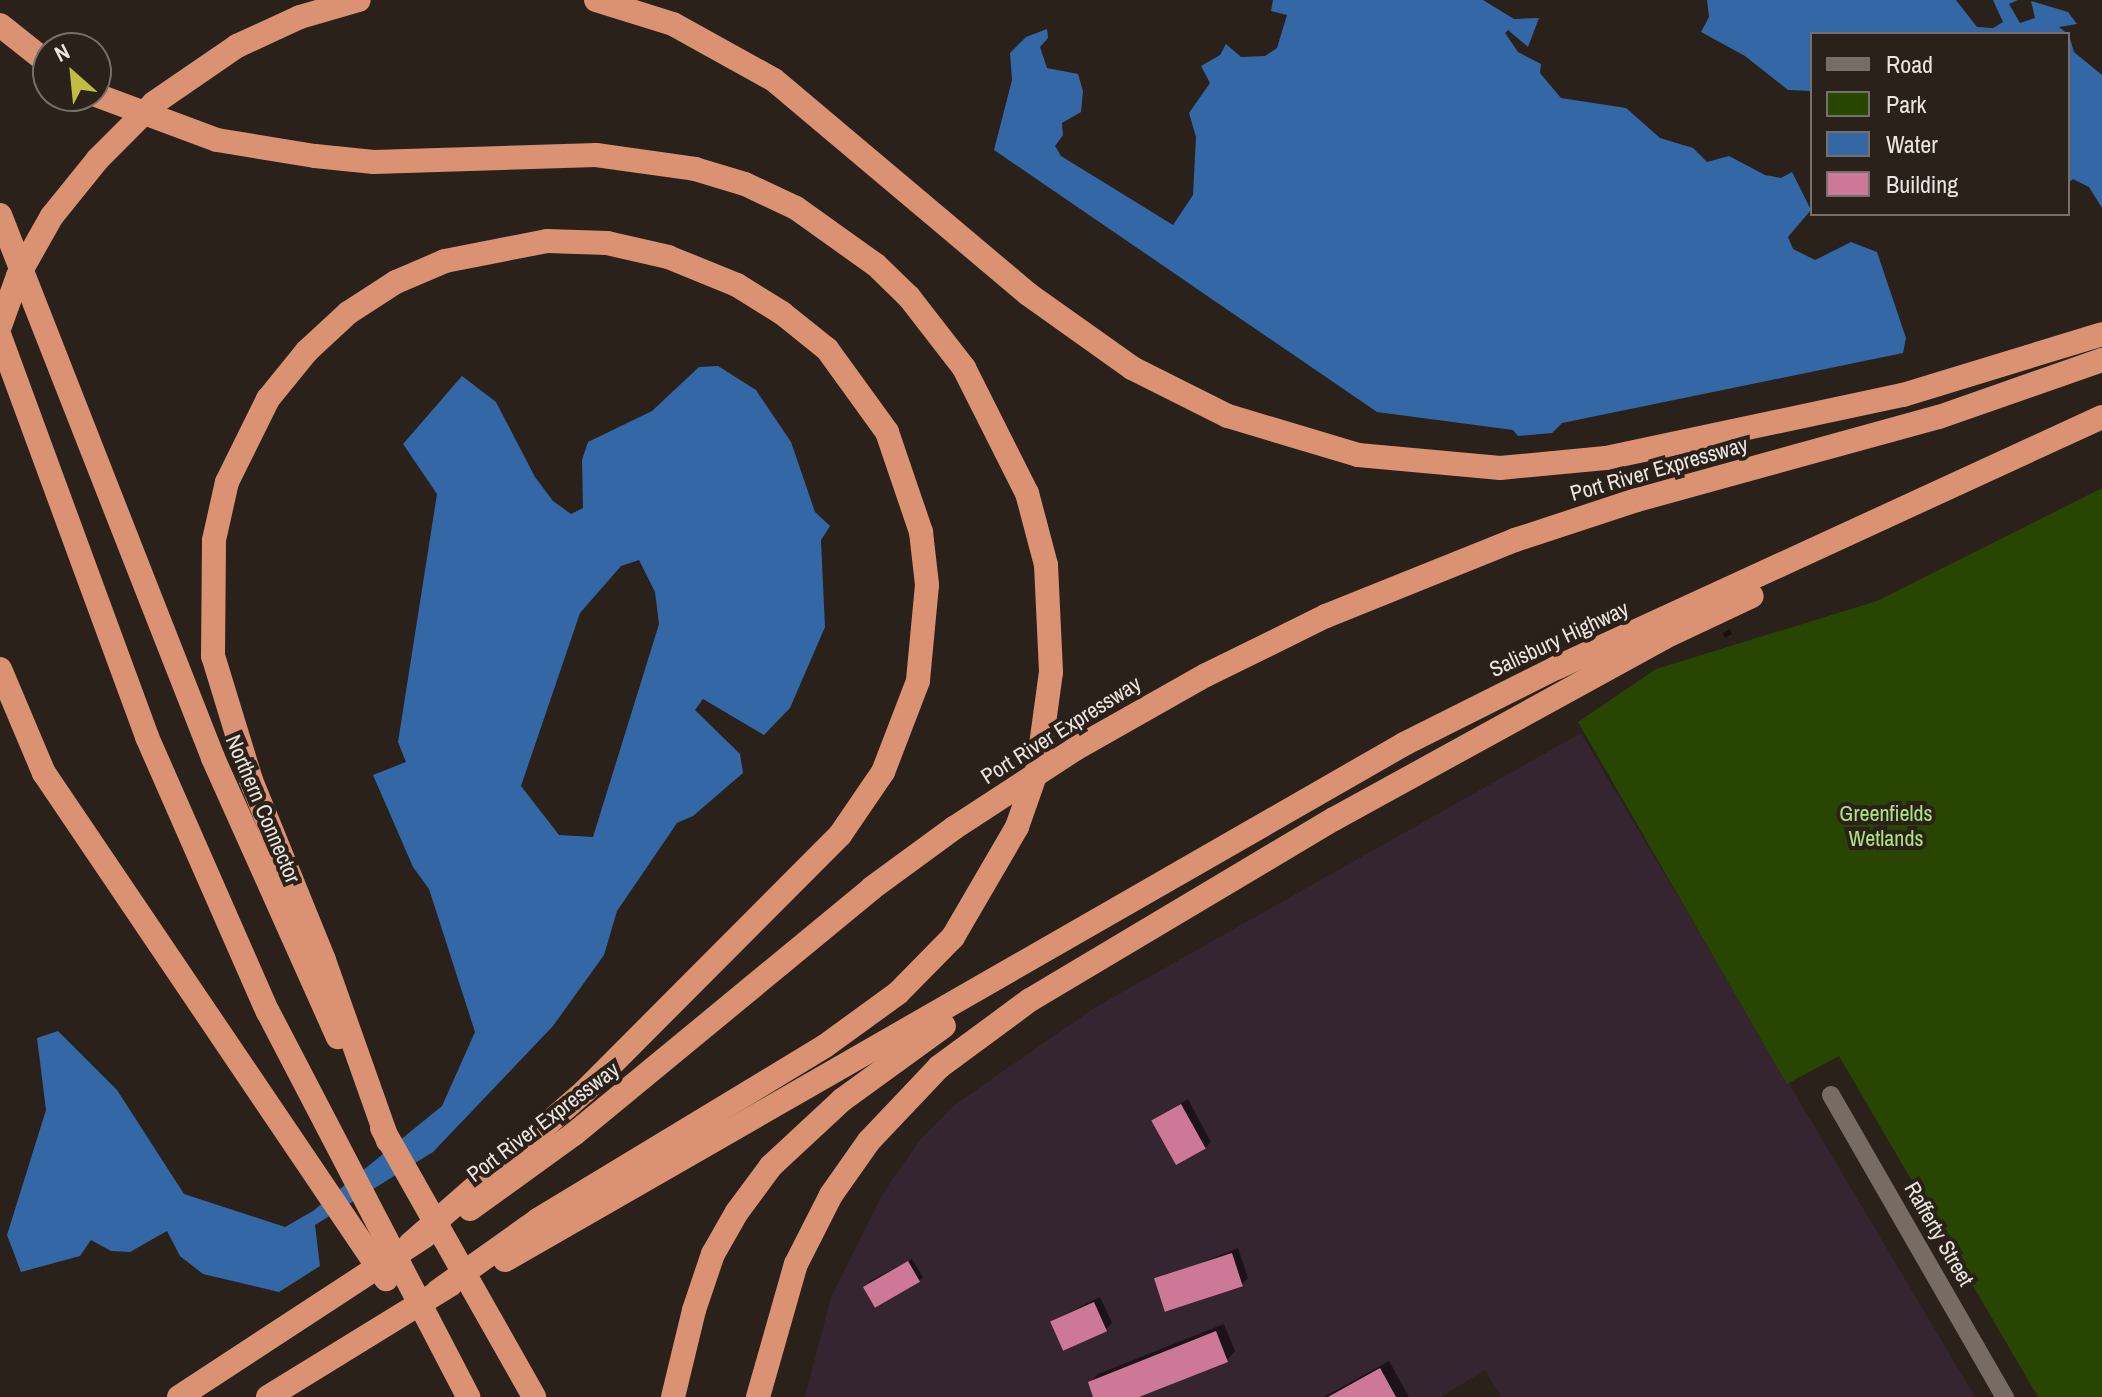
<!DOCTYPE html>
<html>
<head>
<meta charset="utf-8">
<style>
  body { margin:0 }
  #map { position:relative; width:2102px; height:1397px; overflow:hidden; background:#29211a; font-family:"Archivo Narrow",sans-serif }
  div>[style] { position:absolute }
  .industrial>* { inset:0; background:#342530 }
  .green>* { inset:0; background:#294502 }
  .water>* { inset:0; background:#3367a5 }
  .shadow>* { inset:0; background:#0007 }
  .building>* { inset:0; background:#ce7897; transform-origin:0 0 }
  .minor>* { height:18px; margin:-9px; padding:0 9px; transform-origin:9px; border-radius:9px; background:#766c64 }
  .highway>* { height:24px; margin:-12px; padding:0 12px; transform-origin:12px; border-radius:12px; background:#da9273 }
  span { translate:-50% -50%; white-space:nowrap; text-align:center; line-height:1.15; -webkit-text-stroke:8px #29211a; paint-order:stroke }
  .street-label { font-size:22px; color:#ebe5e0 }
  .park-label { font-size:22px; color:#afe37c }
  .legend { position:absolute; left:1810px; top:32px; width:260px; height:184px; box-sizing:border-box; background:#29211a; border:2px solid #776f69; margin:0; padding:10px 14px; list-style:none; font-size:24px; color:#ebe5e0 }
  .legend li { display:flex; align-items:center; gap:16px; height:40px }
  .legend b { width:40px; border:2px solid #776f69 }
  .north { position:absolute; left:32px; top:32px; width:80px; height:80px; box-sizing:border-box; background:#29211a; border:2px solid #776f69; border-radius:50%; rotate:333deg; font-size:22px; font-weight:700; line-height:32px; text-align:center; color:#ebe5e0 }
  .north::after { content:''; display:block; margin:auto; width:28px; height:36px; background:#c0be40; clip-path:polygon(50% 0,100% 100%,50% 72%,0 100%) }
</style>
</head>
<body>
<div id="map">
  <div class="industrial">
    <i style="clip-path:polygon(1581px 733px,1975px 1397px,1501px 1397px,1485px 1370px,1441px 1397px,805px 1397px,831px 1297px,882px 1195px,919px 1141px,953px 1106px,1094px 1008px)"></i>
  </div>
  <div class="green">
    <i style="clip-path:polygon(2102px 488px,2102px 1397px,2038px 1397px,1839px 1056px,1787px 1084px,1578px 722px,1656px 669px,1877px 601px)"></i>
  </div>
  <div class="water">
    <i style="clip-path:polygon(1273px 0,1483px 0,1514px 19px,1539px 18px,1528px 47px,1508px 30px,1505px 33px,1518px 52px,1541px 64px,1540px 73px,1561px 98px,1626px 108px,1660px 138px,1693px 148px,1707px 162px,1729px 156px,1765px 175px,1781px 178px,1792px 172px,1811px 210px,1788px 237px,1793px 249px,1815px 260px,1851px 242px,1877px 252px,1906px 338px,1903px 353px,1562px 423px,1552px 433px,1518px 436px,1513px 430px,1377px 412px,994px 150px,1012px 80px,1010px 53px,1026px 37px,1047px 29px,1048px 38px,1040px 47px,1047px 68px,1078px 74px,1083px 91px,1081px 112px,1062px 123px,1063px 135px,1055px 146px,1061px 156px,1173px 225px,1193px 195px,1196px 137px,1189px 113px,1210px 83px,1201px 66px,1220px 55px,1226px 44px,1241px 57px,1265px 56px,1277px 48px,1287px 15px,1271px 11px)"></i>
    <i style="clip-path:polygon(1707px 0,1956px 0,1977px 27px,1993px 28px,2003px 22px,1993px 0,2018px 0,2009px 4px,2020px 23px,2035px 18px,2031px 1px,2068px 12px,2077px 24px,2059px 27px,2069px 35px,2074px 52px,2102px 75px,2102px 208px,2089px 187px,2073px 179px,2068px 183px,2068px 34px,1812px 34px,1812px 91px,1788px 90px,1745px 56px,1701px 32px,1709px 17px)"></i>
    <i style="clip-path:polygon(evenodd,718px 366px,756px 390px,791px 442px,815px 512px,830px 526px,821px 540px,825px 627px,790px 708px,764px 735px,703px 699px,695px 710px,740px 754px,743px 773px,693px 816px,677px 823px,617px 911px,604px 955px,553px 1026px,433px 1152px,315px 1225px,320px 1266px,279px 1292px,203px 1274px,180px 1256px,167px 1231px,130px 1252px,111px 1251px,91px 1240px,80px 1256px,21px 1272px,7px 1235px,46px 1110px,37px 1038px,58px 1031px,117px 1090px,184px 1194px,285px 1227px,313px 1211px,442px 1106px,475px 1032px,429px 889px,413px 867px,373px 775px,406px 762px,398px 742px,437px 494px,403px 444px,462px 376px,496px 402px,535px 477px,553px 501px,571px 514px,583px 508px,582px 460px,588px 442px,652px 411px,699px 367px,718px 366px,639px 560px,655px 592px,659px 624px,593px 837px,559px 835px,521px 786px,580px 613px,621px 566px,639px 560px)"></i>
  </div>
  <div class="shadow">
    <i style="clip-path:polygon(1730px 629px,1732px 634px,1725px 638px,1723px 633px)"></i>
    <i style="clip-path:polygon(1188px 1099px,1211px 1142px,1205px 1148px,1154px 1120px)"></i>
    <i style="clip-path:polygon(1238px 1248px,1248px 1278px,1242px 1284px,1158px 1280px)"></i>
    <i style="clip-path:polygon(912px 1259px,923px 1277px,919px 1281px,868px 1282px)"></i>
    <i style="clip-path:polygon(1100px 1297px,1112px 1323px,1106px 1329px,1052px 1321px)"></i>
    <i style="clip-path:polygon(1224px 1324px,1235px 1351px,1227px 1360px,1133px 1397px,1096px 1397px,1090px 1383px,1098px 1374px)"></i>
    <i style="clip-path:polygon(1389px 1361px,1409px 1397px,1324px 1397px)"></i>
  </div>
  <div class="building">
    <i style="left:1181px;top:1104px;width:51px;height:34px;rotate:61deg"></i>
    <i style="left:1232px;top:1253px;width:35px;height:82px;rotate:72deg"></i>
    <i style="left:908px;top:1261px;width:24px;height:52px;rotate:60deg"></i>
    <i style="left:1094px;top:1302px;width:32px;height:48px;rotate:66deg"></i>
    <i style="clip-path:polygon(1216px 1331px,1228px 1362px,1139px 1397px,1093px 1397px,1088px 1382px)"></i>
    <i style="clip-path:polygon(1380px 1368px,1396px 1397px,1328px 1397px)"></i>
  </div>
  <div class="minor">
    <i style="left:1831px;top:1095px;width:349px;rotate:60.1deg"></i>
  </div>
  <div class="highway">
    <i style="left:596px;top:0;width:81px;rotate:17.3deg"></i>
    <i style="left:673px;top:24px;width:115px;rotate:29deg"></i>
    <i style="left:774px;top:80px;width:332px;rotate:40.1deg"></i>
    <i style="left:1028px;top:294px;width:128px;rotate:35.4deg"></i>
    <i style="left:1132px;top:368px;width:107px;rotate:26.6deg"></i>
    <i style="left:1228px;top:416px;width:136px;rotate:16.7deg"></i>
    <i style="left:1358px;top:455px;width:143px;rotate:5.2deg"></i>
    <i style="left:1500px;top:468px;width:106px;rotate:-5.4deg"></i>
    <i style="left:1606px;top:458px;width:304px;rotate:-12deg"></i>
    <i style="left:1903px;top:395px;width:208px;rotate:-17deg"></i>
    <i style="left:0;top:25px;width:61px;rotate:38.4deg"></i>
    <i style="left:96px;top:95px;width:129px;rotate:20.4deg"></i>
    <i style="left:217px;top:140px;width:99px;rotate:9.3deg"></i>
    <i style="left:315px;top:156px;width:59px;rotate:5.8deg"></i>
    <i style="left:374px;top:162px;width:222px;rotate:-1.8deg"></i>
    <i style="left:596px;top:155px;width:100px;rotate:8deg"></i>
    <i style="left:695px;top:169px;width:52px;rotate:16.7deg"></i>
    <i style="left:745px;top:184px;width:56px;rotate:25.2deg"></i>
    <i style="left:796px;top:208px;width:98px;rotate:35.5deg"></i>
    <i style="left:876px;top:265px;width:46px;rotate:44.1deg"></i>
    <i style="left:909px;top:297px;width:90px;rotate:52.2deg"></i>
    <i style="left:964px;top:368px;width:140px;rotate:63.3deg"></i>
    <i style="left:1027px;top:493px;width:74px;rotate:75.2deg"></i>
    <i style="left:1046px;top:565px;width:107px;rotate:87.3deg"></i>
    <i style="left:1051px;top:672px;width:96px;rotate:97.8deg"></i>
    <i style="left:1038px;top:767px;width:64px;rotate:109.3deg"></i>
    <i style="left:1017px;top:827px;width:127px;rotate:120.2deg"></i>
    <i style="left:953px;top:937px;width:78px;rotate:134.5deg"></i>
    <i style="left:898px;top:993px;width:90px;rotate:144deg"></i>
    <i style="left:825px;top:1046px;width:336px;rotate:148.8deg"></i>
    <i style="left:538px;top:1220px;width:123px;rotate:144.6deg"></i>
    <i style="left:0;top:215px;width:583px;rotate:68.58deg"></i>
    <i style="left:213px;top:758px;width:306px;rotate:65.9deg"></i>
    <i style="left:0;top:326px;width:53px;rotate:-70.2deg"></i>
    <i style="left:18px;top:276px;width:69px;rotate:-60.5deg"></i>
    <i style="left:52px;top:216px;width:73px;rotate:-51.1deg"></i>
    <i style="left:98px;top:159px;width:79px;rotate:-45deg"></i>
    <i style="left:154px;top:103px;width:101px;rotate:-34.5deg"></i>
    <i style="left:237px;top:46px;width:69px;rotate:-24.7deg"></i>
    <i style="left:300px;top:17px;width:61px;rotate:-16.1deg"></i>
    <i style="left:0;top:337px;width:426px;rotate:69.8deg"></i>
    <i style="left:147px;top:737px;width:300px;rotate:66.3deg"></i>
    <i style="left:268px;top:1012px;width:434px;rotate:62.5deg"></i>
    <i style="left:0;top:669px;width:113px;rotate:67.1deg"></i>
    <i style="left:44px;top:773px;width:611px;rotate:55.95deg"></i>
    <i style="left:382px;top:1128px;width:309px;rotate:60.5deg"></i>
    <i style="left:388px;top:1141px;width:192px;rotate:-109.5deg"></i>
    <i style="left:324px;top:960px;width:194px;rotate:-112.1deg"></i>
    <i style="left:251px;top:780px;width:130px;rotate:-107deg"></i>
    <i style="left:213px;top:656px;width:116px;rotate:-89.5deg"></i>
    <i style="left:214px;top:540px;width:59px;rotate:-77.4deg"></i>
    <i style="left:227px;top:482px;width:93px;rotate:-63.7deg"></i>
    <i style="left:268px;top:399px;width:62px;rotate:-50.9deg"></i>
    <i style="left:307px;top:351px;width:56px;rotate:-42.8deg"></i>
    <i style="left:348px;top:313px;width:57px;rotate:-32.9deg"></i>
    <i style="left:396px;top:282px;width:53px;rotate:-23.2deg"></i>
    <i style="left:445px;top:261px;width:104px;rotate:-11.1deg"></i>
    <i style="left:547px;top:241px;width:60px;rotate:1.9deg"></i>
    <i style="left:607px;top:243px;width:63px;rotate:12.9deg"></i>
    <i style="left:668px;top:257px;width:74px;rotate:22.1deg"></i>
    <i style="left:737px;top:285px;width:53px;rotate:31.9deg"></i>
    <i style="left:782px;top:313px;width:58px;rotate:38.7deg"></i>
    <i style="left:827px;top:349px;width:102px;rotate:54.1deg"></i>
    <i style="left:887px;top:432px;width:106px;rotate:71.2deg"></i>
    <i style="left:921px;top:532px;width:53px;rotate:83.5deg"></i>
    <i style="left:927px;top:585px;width:96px;rotate:95.4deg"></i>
    <i style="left:918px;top:681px;width:97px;rotate:111deg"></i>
    <i style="left:883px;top:772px;width:76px;rotate:124.3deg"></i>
    <i style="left:840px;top:835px;width:361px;rotate:134.9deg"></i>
    <i style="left:585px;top:1091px;width:232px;rotate:138.8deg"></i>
    <i style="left:470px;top:1209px;width:128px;rotate:-35.8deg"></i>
    <i style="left:574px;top:1134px;width:386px;rotate:-39.5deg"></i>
    <i style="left:872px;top:888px;width:102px;rotate:-36.2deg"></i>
    <i style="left:954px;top:828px;width:145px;rotate:-33.1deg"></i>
    <i style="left:1075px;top:749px;width:150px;rotate:-29.5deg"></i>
    <i style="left:1206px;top:675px;width:134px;rotate:-26.2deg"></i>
    <i style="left:1326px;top:616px;width:204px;rotate:-21.9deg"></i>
    <i style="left:1515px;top:540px;width:128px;rotate:-18.2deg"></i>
    <i style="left:1637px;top:500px;width:313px;rotate:-15.4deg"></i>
    <i style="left:1939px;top:417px;width:173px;rotate:-19.3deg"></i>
    <i style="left:505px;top:1260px;width:1037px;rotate:-29.85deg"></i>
    <i style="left:1404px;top:744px;width:170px;rotate:-26.6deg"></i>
    <i style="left:1556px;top:668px;width:601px;rotate:-24.69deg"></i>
    <i style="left:179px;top:1397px;width:294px;rotate:-33.2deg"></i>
    <i style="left:268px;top:1397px;width:214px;rotate:-31.6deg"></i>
    <i style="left:673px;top:1397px;width:89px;rotate:-76.4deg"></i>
    <i style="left:694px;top:1310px;width:59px;rotate:-71.3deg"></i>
    <i style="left:713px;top:1254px;width:48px;rotate:-60.3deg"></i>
    <i style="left:737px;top:1212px;width:57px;rotate:-53.5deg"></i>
    <i style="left:771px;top:1166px;width:97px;rotate:-42.9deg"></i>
    <i style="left:842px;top:1100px;width:126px;rotate:-36deg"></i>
    <i style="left:758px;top:1397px;width:138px;rotate:-74.1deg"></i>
    <i style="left:796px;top:1264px;width:77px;rotate:-63.1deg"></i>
    <i style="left:831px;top:1195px;width:66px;rotate:-54.9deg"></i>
    <i style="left:869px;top:1141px;width:102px;rotate:-46.6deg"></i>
    <i style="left:939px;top:1067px;width:113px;rotate:-36.4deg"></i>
    <i style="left:1030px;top:1000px;width:354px;rotate:-30.8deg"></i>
    <i style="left:1334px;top:819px;width:376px;rotate:-28.8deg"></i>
    <i style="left:1663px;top:638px;width:98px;rotate:-25.3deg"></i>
  </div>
  <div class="street-label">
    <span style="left:1659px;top:469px;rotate:-16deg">Port River Expressway</span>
    <span style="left:1559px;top:639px;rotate:-25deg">Salisbury Highway</span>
    <span style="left:1061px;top:730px;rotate:-32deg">Port River Expressway</span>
    <span style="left:263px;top:809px;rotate:67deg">Northern Connector</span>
    <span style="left:543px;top:1122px;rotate:-37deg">Port River Expressway</span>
    <span style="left:1939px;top:1234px;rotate:60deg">Rafferty Street</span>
  </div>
  <div class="park-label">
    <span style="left:1886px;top:826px">Greenfields<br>Wetlands</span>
  </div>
  <ul class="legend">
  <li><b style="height:10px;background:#766c64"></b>Road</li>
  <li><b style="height:22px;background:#294502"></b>Park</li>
  <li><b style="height:22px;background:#3367a5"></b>Water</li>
  <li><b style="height:22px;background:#ce7897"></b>Building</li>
  </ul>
  <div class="north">N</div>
</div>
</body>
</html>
